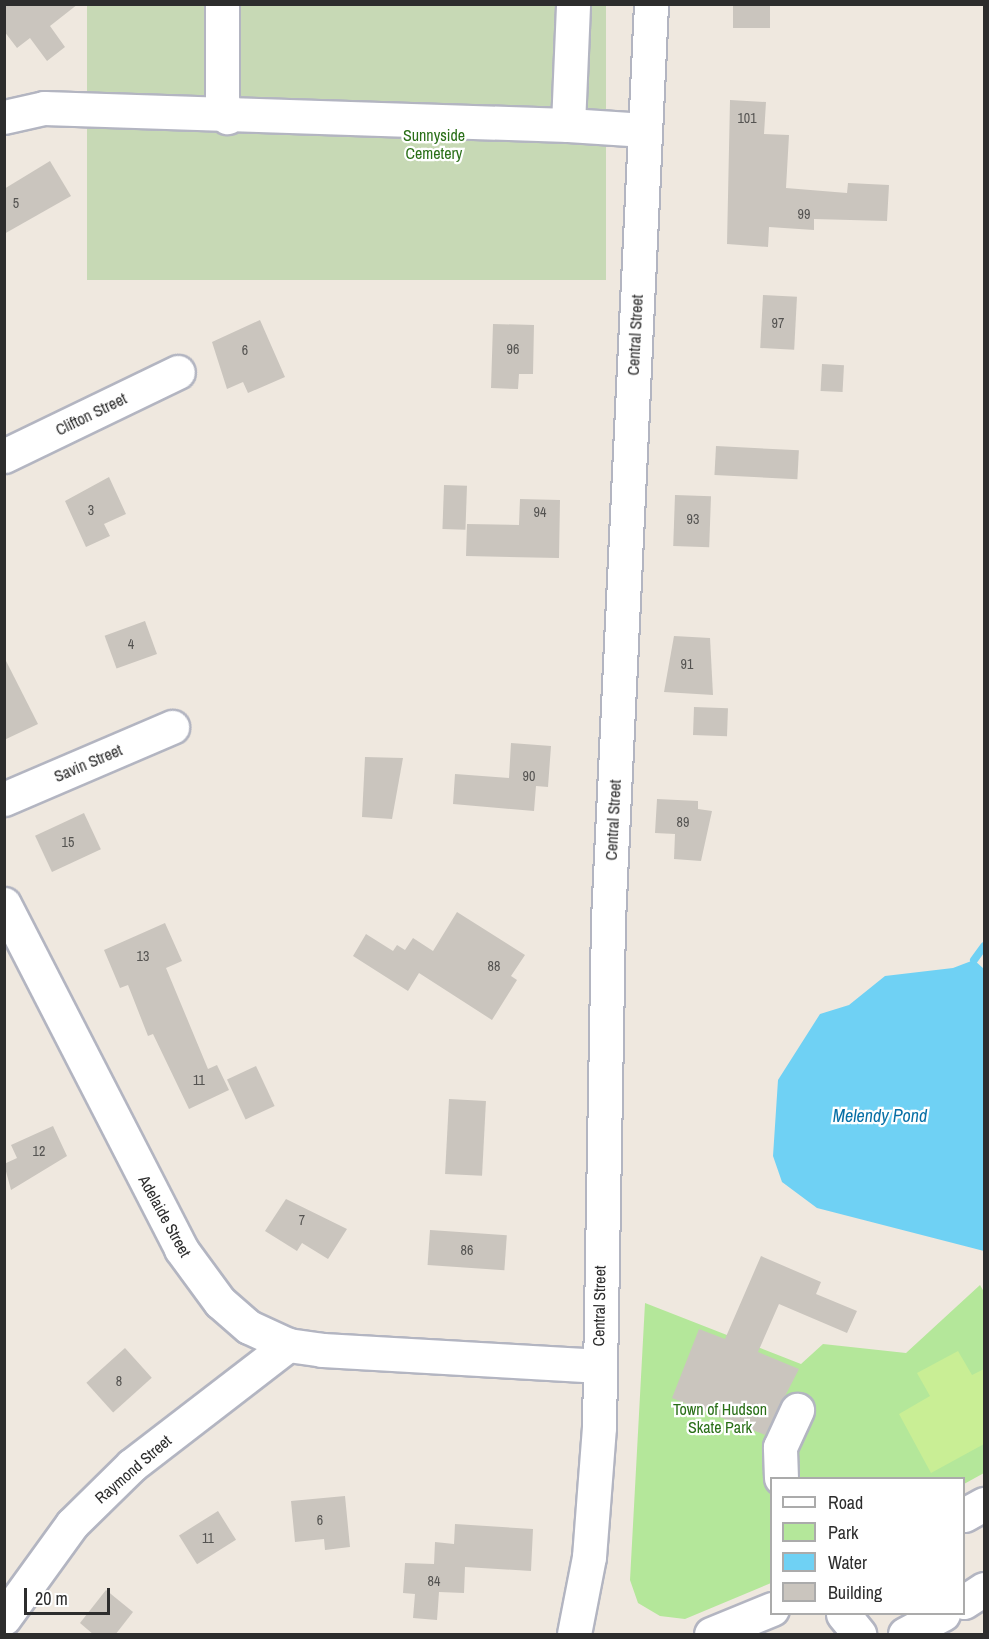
<!DOCTYPE html>
<html>
<head>
<meta charset="utf-8">
<style>
  body { margin:0 }
  #map { position:relative; width:989px; height:1639px; overflow:hidden; background:#efe8df; font-family:"Archivo Narrow",sans-serif }
  div>[style] { position:absolute }
  .green>* { inset:0; background:#b4e79a }
  .cemetery>* { inset:0; background:#c7d9b5; transform-origin:0 0 }
  .pitch>* { inset:0; background:#c9ee95 }
  .water>* { inset:0; background:#6fd1f4 }
  .stream>* { height:8px; margin:-4px; padding:0 4px; transform-origin:4px; border-radius:4px; background:#6fd1f4 }
  .building>* { inset:0; background:#cac5be; transform-origin:0 0 }
  .roads { filter:drop-shadow(2px 0 #b3b5c1) drop-shadow(-2px 0 #b3b5c1) drop-shadow(0 2px #b3b5c1) drop-shadow(0 -2px #b3b5c1) }
  .minor>* { height:33px; margin:-16.5px; padding:0 16.5px; transform-origin:16.5px; border-radius:16.5px; background:#fff }
  span { translate:-50% -50%; white-space:nowrap; text-align:center; line-height:1.15; -webkit-text-stroke:4.5px #fff; paint-order:stroke }
  .number-label { font-size:14px; color:#545351 }
  .number-label span { -webkit-text-stroke-width:0 }
  .park-label { font-size:16px; color:#2a6f18 }
  .street-label { font-size:16px; color:#2d2d2d }
  .water-label { font-size:18px; color:#0870a6; font-style:italic }
  .frame { position:absolute; inset:0; border:6px solid #2d2d2d; pointer-events:none }
  .legend { position:absolute; left:770px; top:1477px; width:195px; height:138px; box-sizing:border-box; background:#fff; border:2px solid #ababab; margin:0; padding:8px 10px; list-style:none; font-size:18px; color:#2d2d2d }
  .legend li { display:flex; align-items:center; gap:12px; height:30px }
  .legend b { width:30px; border:2px solid #ababab }
  .scale { position:absolute; left:24px; top:1588px; width:86px; height:27px; box-sizing:border-box; border:3px solid #2d2d2d; border-top:0; padding-left:8px; font-size:18px; line-height:21px; white-space:nowrap; color:#2d2d2d; -webkit-text-stroke:4px #fff; paint-order:stroke }
</style>
</head>
<body>
<div id="map">
  <div class="green">
    <i style="clip-path:polygon(980px 1285px,984px 1292px,984px 1473px,964px 1484px,964px 1478px,772px 1478px,771px 1583px,685px 1619px,660px 1616px,638px 1603px,630px 1580px,645px 1303px,801px 1364px,823px 1344px,906px 1353px)"></i>
  </div>
  <div class="cemetery">
    <i style="left:87px;top:5px;width:519px;height:275px"></i>
  </div>
  <div class="pitch">
    <i style="clip-path:polygon(958px 1351px,972px 1375px,984px 1369px,984px 1444px,931px 1473px,899px 1414px,930px 1396px,917px 1373px)"></i>
  </div>
  <div class="water">
    <i style="clip-path:polygon(974px 960px,984px 969px,984px 1251px,817px 1208px,782px 1182px,773px 1156px,778px 1080px,820px 1014px,849px 1005px,885px 976px,953px 968px)"></i>
  </div>
  <div class="stream">
    <i style="left:974px;top:960px;width:17px;rotate:-54deg"></i>
  </div>
  <div class="building">
    <i style="clip-path:polygon(4px 4px,78px 4px,50px 26px,65px 47px,47px 61px,30px 38px,17px 48px,4px 31px)"></i>
    <i style="left:733px;top:4px;width:37px;height:24px"></i>
    <i style="clip-path:polygon(730px 100px,766px 102px,764px 134px,789px 135px,786px 188px,847px 193px,848px 183px,889px 185px,887px 221px,814px 219px,814px 230px,769px 227px,768px 247px,727px 244px)"></i>
    <i style="clip-path:polygon(50px 161px,71px 196px,4px 234px,4px 189px)"></i>
    <i style="left:763px;top:295px;width:34px;height:53px;rotate:3deg"></i>
    <i style="clip-path:polygon(260px 320px,285px 377px,248px 393px,243px 382px,227px 389px,212px 342px)"></i>
    <i style="clip-path:polygon(493px 324px,534px 325px,533px 374px,519px 374px,518px 389px,491px 388px)"></i>
    <i style="left:822px;top:364px;width:22px;height:27px;rotate:3deg"></i>
    <i style="left:716px;top:446px;width:83px;height:29px;rotate:3deg"></i>
    <i style="clip-path:polygon(109px 477px,126px 514px,104px 524px,110px 536px,86px 547px,65px 501px)"></i>
    <i style="left:444px;top:485px;width:23px;height:44px;rotate:2deg"></i>
    <i style="left:675px;top:495px;width:36px;height:51px;rotate:2deg"></i>
    <i style="clip-path:polygon(520px 499px,560px 500px,559px 558px,466px 556px,467px 524px,519px 525px)"></i>
    <i style="left:145px;top:621px;width:35px;height:43px;rotate:70deg"></i>
    <i style="clip-path:polygon(674px 636px,710px 638px,713px 695px,664px 692px)"></i>
    <i style="clip-path:polygon(4px 657px,38px 724px,4px 740px)"></i>
    <i style="left:694px;top:707px;width:34px;height:28px;rotate:2deg"></i>
    <i style="clip-path:polygon(511px 743px,551px 746px,548px 787px,536px 786px,534px 811px,453px 804px,455px 774px,509px 778px)"></i>
    <i style="clip-path:polygon(365px 757px,403px 758px,392px 819px,362px 817px)"></i>
    <i style="clip-path:polygon(657px 799px,698px 801px,698px 809px,712px 811px,701px 861px,674px 859px,675px 834px,655px 833px)"></i>
    <i style="left:84px;top:813px;width:40px;height:54px;rotate:65deg"></i>
    <i style="clip-path:polygon(457px 912px,525px 955px,511px 976px,517px 980px,492px 1020px,419px 973px,408px 991px,353px 956px,366px 934px,393px 951px,397px 945px,405px 950px,413px 938px,433px 951px)"></i>
    <i style="clip-path:polygon(165px 923px,182px 961px,166px 968px,208px 1069px,217px 1065px,229px 1090px,189px 1109px,153px 1034px,148px 1036px,128px 985px,120px 988px,104px 950px)"></i>
    <i style="left:256px;top:1066px;width:44px;height:32px;rotate:65deg"></i>
    <i style="left:449px;top:1099px;width:37px;height:75px;rotate:3deg"></i>
    <i style="clip-path:polygon(53px 1126px,67px 1156px,11px 1190px,4px 1164px,17px 1158px,11px 1145px)"></i>
    <i style="clip-path:polygon(286px 1199px,347px 1229px,328px 1259px,302px 1243px,297px 1251px,265px 1231px)"></i>
    <i style="left:430px;top:1230px;width:77px;height:35px;rotate:4deg"></i>
    <i style="clip-path:polygon(761px 1256px,821px 1282px,816px 1294px,857px 1311px,847px 1333px,779px 1304px,758px 1352px,799px 1369px,765px 1435px,672px 1398px,699px 1329px,725px 1339px)"></i>
    <i style="left:125px;top:1348px;width:40px;height:52px;rotate:48deg"></i>
    <i style="clip-path:polygon(345px 1496px,350px 1547px,325px 1550px,324px 1539px,295px 1542px,291px 1501px)"></i>
    <i style="left:218px;top:1511px;width:34px;height:46px;rotate:58deg"></i>
    <i style="clip-path:polygon(455px 1524px,533px 1529px,531px 1571px,465px 1567px,464px 1593px,439px 1592px,437px 1620px,413px 1618px,415px 1594px,403px 1593px,405px 1563px,434px 1564px,435px 1542px,454px 1544px)"></i>
    <i style="clip-path:polygon(106px 1590px,133px 1612px,115px 1635px,94px 1635px,80px 1623px)"></i>
  </div>
  <div class="roads">
    <div class="minor">
      <i style="left:222px;top:4px;width:95px;rotate:90deg"></i>
      <i style="left:222px;top:99px;width:19px;rotate:74deg"></i>
      <i style="left:4px;top:117px;width:41px;rotate:-12.7deg"></i>
      <i style="left:44px;top:108px;width:524px;rotate:1.86deg"></i>
      <i style="left:568px;top:125px;width:121px;rotate:-87.6deg"></i>
      <i style="left:568px;top:125px;width:77px;rotate:3.7deg"></i>
      <i style="left:4px;top:456px;width:193px;rotate:-25.8deg"></i>
      <i style="left:4px;top:799px;width:183px;rotate:-23.2deg"></i>
      <i style="left:4px;top:904px;width:388px;rotate:62.8deg"></i>
      <i style="left:181px;top:1249px;width:66px;rotate:53.7deg"></i>
      <i style="left:220px;top:1302px;width:38px;rotate:41deg"></i>
      <i style="left:249px;top:1327px;width:43px;rotate:24.8deg"></i>
      <i style="left:288px;top:1345px;width:34px;rotate:8deg"></i>
      <i style="left:322px;top:1350px;width:276px;rotate:3.3deg"></i>
      <i style="left:781px;top:1478px;width:31px;rotate:-92deg"></i>
      <i style="left:780px;top:1447px;width:41px;rotate:-65.3deg"></i>
      <i style="left:964px;top:1515px;width:23px;rotate:-29deg"></i>
      <i style="left:964px;top:1602px;width:24px;rotate:-33deg"></i>
      <i style="left:843px;top:1614px;width:26px;rotate:51deg"></i>
      <i style="left:4px;top:1618px;width:116px;rotate:-54.1deg"></i>
      <i style="left:72px;top:1524px;width:84px;rotate:-44.5deg"></i>
      <i style="left:132px;top:1465px;width:197px;rotate:-37.6deg"></i>
      <i style="left:574px;top:1634px;width:78px;rotate:-79deg"></i>
      <i style="left:589px;top:1557px;width:130px;rotate:-85.6deg"></i>
      <i style="left:599px;top:1427px;width:507px;rotate:-88.98deg"></i>
      <i style="left:608px;top:920px;width:917px;rotate:-87.31deg"></i>
      <i style="left:711px;top:1634px;width:66px;rotate:-22.3deg"></i>
      <i style="left:905px;top:1634px;width:43px;rotate:-27.8deg"></i>
    </div>
  </div>
  <div class="number-label">
    <span style="left:747px;top:118px">101</span>
    <span style="left:16px;top:203px">5</span>
    <span style="left:804px;top:214px">99</span>
    <span style="left:778px;top:323px">97</span>
    <span style="left:513px;top:349px">96</span>
    <span style="left:245px;top:350px">6</span>
    <span style="left:91px;top:510px">3</span>
    <span style="left:540px;top:512px">94</span>
    <span style="left:693px;top:519px">93</span>
    <span style="left:131px;top:644px">4</span>
    <span style="left:687px;top:664px">91</span>
    <span style="left:529px;top:776px">90</span>
    <span style="left:683px;top:822px">89</span>
    <span style="left:68px;top:842px">15</span>
    <span style="left:143px;top:956px">13</span>
    <span style="left:494px;top:966px">88</span>
    <span style="left:199px;top:1080px">11</span>
    <span style="left:39px;top:1151px">12</span>
    <span style="left:302px;top:1220px">7</span>
    <span style="left:467px;top:1250px">86</span>
    <span style="left:119px;top:1381px">8</span>
    <span style="left:320px;top:1520px">6</span>
    <span style="left:208px;top:1538px">11</span>
    <span style="left:434px;top:1581px">84</span>
  </div>
  <div class="park-label">
    <span style="left:434px;top:144px">Sunnyside<br>Cemetery</span>
    <span style="left:720px;top:1418px">Town of Hudson<br>Skate Park</span>
  </div>
  <div class="street-label">
    <span style="left:635px;top:335px;rotate:-87deg">Central Street</span>
    <span style="left:91px;top:414px;rotate:-26deg">Clifton Street</span>
    <span style="left:88px;top:763px;rotate:-23deg">Savin Street</span>
    <span style="left:613px;top:820px;rotate:-87deg">Central Street</span>
    <span style="left:165px;top:1216px;rotate:61deg">Adelaide Street</span>
    <span style="left:599px;top:1306px;rotate:-89deg">Central Street</span>
    <span style="left:133px;top:1469px;rotate:-41deg">Raymond Street</span>
  </div>
  <div class="water-label">
    <span style="left:880px;top:1116px">Melendy Pond</span>
  </div>
  <div class="frame"></div>
  <ul class="legend">
  <li><b style="height:8px;background:#fff"></b>Road</li>
  <li><b style="height:16px;background:#b4e79a"></b>Park</li>
  <li><b style="height:16px;background:#6fd1f4"></b>Water</li>
  <li><b style="height:16px;background:#cac5be"></b>Building</li>
  </ul>
  <div class="scale">20 m</div>
</div>
</body>
</html>
